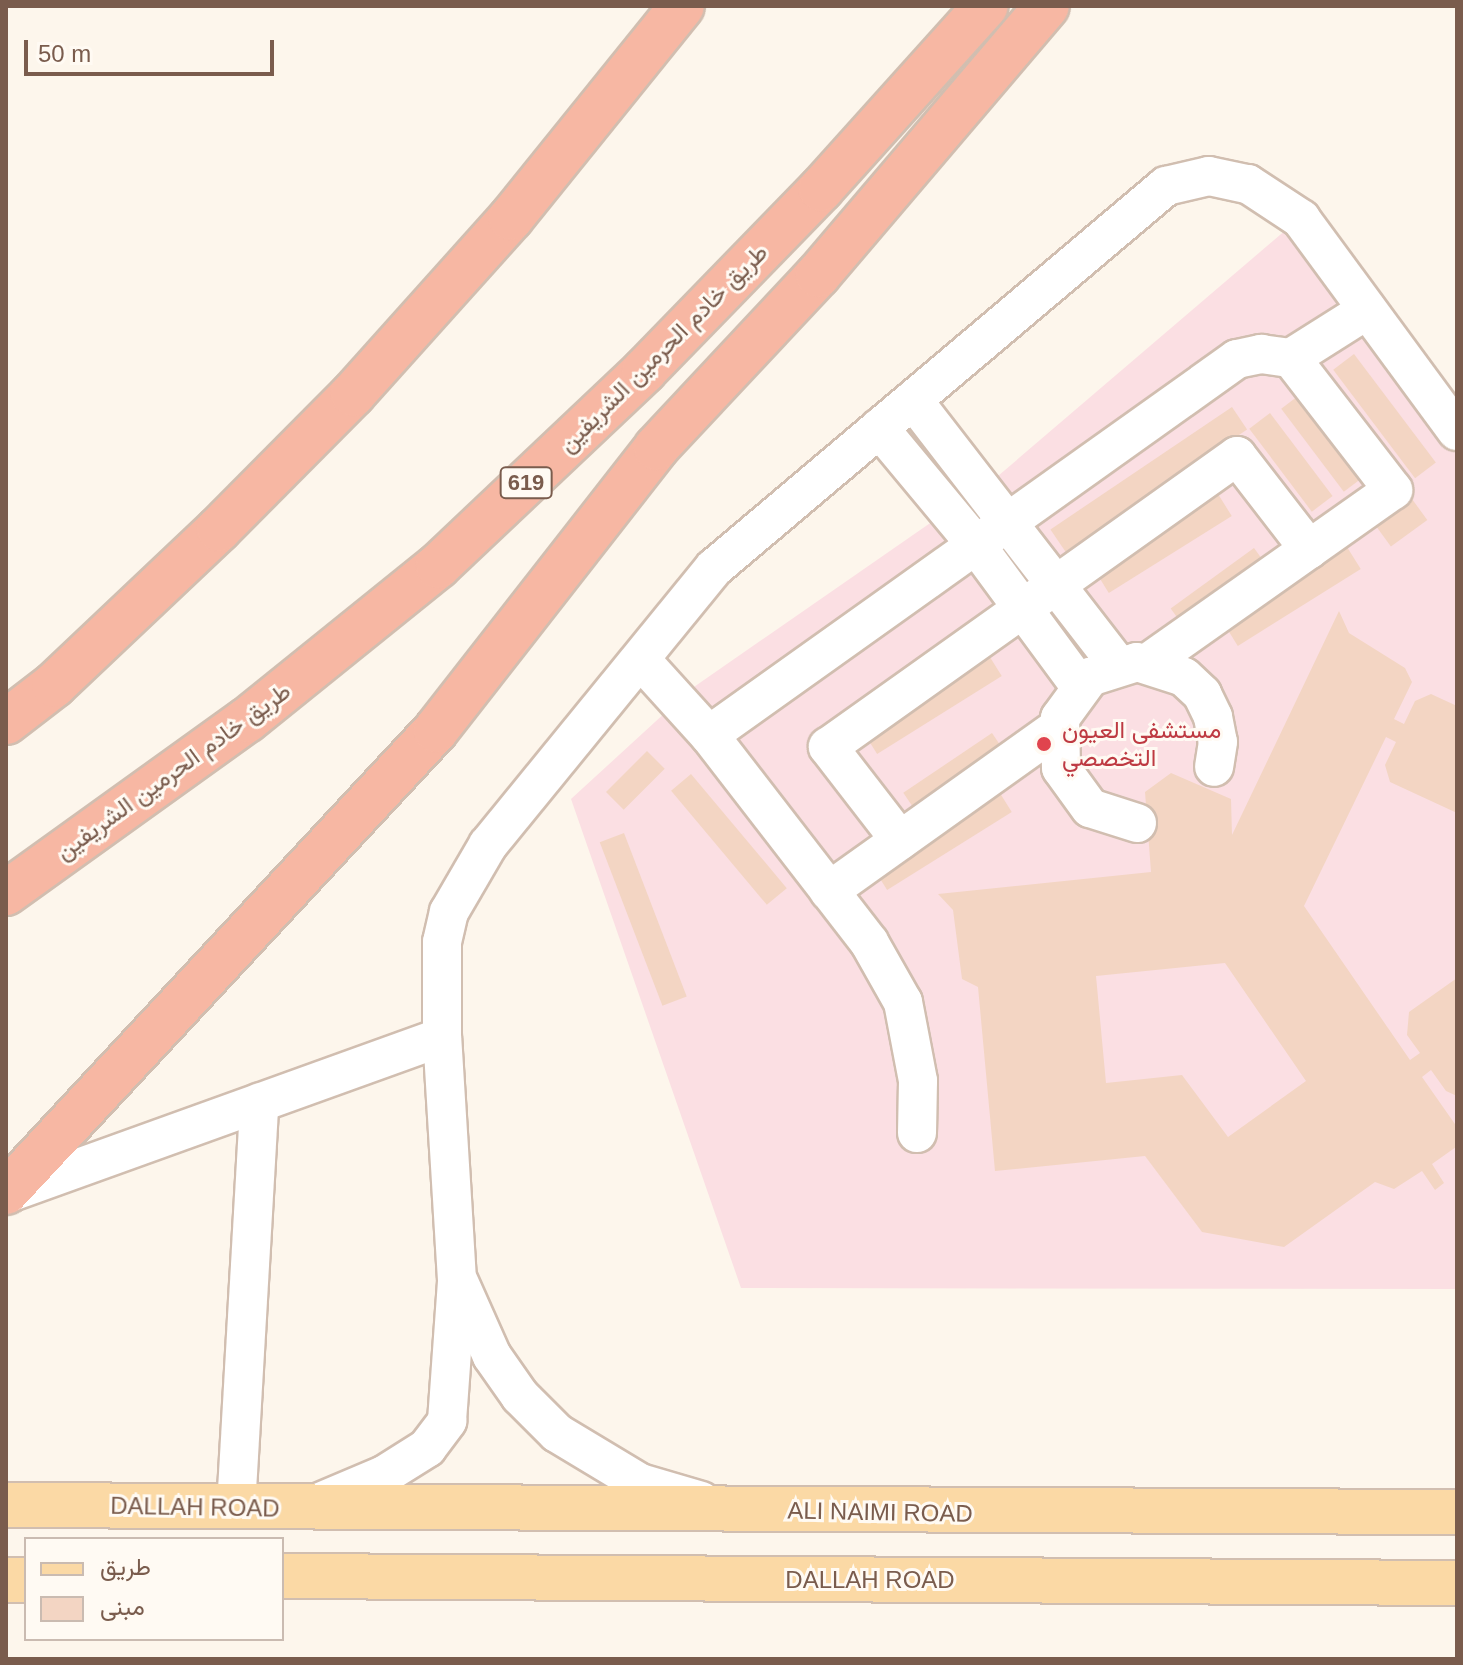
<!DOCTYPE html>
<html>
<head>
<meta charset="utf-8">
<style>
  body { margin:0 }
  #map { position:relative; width:1463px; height:1665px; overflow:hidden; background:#fdf6ec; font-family:Helvetica,Vazirmatn,sans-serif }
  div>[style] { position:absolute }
  .medical>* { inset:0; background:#fbdfe3 }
  .building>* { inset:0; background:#f3d5c3; transform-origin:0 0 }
  .roads { filter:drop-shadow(2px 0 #d1beb0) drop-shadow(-2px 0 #d1beb0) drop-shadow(0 2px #d1beb0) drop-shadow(0 -2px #d1beb0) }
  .minor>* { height:38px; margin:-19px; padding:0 19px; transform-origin:19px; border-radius:19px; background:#fff }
  .major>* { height:44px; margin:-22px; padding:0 22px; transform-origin:22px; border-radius:22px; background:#fbd9a5 }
  .highway>* { height:44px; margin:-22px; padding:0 22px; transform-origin:22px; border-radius:22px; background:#f7b7a3 }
  .dots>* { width:22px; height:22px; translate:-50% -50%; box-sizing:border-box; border:4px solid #fffaf3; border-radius:50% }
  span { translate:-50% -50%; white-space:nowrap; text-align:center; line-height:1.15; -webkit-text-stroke:6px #fffaf3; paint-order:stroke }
  .shield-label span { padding:2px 6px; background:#fffaf3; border:2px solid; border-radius:6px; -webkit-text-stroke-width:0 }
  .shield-label { font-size:22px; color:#7a5c4d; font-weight:700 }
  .street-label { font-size:24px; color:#7a5c4d }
  .health-label { font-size:24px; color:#be3a42 }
  .left { translate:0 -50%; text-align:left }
  .frame { position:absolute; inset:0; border:8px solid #7a5c4d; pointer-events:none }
  .legend { position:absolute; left:24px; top:1537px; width:260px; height:104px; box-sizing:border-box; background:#fffaf3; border:2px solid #cabbb1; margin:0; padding:10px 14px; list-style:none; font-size:24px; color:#7a5c4d }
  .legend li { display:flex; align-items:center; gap:16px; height:40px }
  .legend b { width:40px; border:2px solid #cabbb1 }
  .scale { position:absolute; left:24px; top:40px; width:250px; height:36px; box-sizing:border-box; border:4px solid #7a5c4d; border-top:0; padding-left:10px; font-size:24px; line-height:28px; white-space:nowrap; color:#7a5c4d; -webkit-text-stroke:6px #fffaf3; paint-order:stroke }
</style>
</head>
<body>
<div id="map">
  <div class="medical">
    <i style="clip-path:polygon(1315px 205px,1457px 407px,1457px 1289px,741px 1288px,571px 799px,691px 689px,998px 476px)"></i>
  </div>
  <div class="building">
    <i style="left:1354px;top:354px;width:136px;height:26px;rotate:53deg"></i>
    <i style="left:1302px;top:393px;width:104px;height:26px;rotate:53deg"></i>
    <i style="left:1232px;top:407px;width:27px;height:219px;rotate:56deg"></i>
    <i style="left:1270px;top:413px;width:104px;height:26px;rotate:53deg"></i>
    <i style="left:1218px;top:494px;width:26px;height:145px;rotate:58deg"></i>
    <i style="left:1412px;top:499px;width:26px;height:45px;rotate:54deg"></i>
    <i style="left:1347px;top:547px;width:26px;height:145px;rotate:58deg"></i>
    <i style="left:1254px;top:548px;width:26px;height:103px;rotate:54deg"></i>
    <i style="clip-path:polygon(evenodd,1339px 611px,1349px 633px,1405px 668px,1412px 682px,1394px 719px,1404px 724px,1415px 701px,1431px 694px,1457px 706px,1457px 813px,1390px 782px,1385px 765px,1396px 742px,1386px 737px,1304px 906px,1410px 1060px,1420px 1053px,1407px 1035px,1409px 1012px,1457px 978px,1457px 1096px,1446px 1091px,1431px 1070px,1422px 1077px,1457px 1127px,1456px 1147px,1432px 1164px,1444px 1183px,1435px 1190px,1422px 1171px,1394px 1189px,1375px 1182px,1284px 1247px,1202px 1232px,1145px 1156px,995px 1171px,978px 987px,962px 979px,953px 910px,938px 894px,1151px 872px,1145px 792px,1171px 773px,1231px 799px,1232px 835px,1339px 611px,1225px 963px,1306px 1081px,1228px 1137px,1182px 1075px,1106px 1083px,1096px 976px,1225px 963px)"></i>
    <i style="left:988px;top:654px;width:26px;height:147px;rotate:58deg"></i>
    <i style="left:992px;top:733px;width:25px;height:107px;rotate:56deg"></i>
    <i style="left:647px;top:751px;width:25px;height:58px;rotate:45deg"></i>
    <i style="left:691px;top:774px;width:149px;height:26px;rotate:50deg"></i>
    <i style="left:998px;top:790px;width:26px;height:147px;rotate:58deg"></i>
    <i style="left:624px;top:833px;width:175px;height:26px;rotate:69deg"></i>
  </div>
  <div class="roads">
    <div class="minor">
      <i style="left:1291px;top:358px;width:90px;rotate:-32.3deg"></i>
      <i style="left:913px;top:400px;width:335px;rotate:52.3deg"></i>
      <i style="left:879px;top:428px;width:152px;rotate:50.3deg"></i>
      <i style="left:976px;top:545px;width:175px;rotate:53.6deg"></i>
      <i style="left:641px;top:660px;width:101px;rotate:47.8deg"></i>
      <i style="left:709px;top:735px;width:262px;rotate:52.3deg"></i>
      <i style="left:869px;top:942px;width:69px;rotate:60.5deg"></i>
      <i style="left:903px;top:1002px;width:80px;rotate:79.2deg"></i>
      <i style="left:918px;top:1081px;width:52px;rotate:91.1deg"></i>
      <i style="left:709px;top:735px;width:648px;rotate:-35.46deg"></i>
      <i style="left:1237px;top:359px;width:25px;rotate:-12deg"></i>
      <i style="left:1261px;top:354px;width:30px;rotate:8deg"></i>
      <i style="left:1291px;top:358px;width:167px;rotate:52.3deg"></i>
      <i style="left:1393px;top:490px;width:300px;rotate:144.8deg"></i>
      <i style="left:1137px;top:823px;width:49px;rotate:-162.3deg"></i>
      <i style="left:1090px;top:808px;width:49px;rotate:-125.9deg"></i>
      <i style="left:1061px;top:768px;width:50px;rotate:-91.1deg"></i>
      <i style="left:1060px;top:718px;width:51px;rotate:-53.8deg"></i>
      <i style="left:1090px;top:677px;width:49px;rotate:-17.7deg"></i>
      <i style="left:1137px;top:662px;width:49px;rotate:17.7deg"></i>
      <i style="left:1184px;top:677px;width:25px;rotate:43deg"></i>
      <i style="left:1202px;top:694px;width:25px;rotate:64deg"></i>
      <i style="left:1213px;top:717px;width:25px;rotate:79deg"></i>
      <i style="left:1218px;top:742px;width:25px;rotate:99deg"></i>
      <i style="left:900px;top:840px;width:118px;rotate:-127.7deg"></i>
      <i style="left:828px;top:747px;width:502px;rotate:-35.43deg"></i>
      <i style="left:1237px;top:456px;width:118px;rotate:52.3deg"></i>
      <i style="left:829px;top:891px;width:282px;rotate:-35.5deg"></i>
      <i style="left:6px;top:1194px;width:463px;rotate:-19.8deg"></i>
      <i style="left:459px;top:1282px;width:81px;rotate:66deg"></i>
      <i style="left:492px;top:1356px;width:49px;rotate:55deg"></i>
      <i style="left:520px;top:1396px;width:52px;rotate:45deg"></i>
      <i style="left:557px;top:1433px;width:97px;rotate:31.1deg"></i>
      <i style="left:640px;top:1483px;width:64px;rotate:16.4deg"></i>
      <i style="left:313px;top:1505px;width:77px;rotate:-22.9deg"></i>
      <i style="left:384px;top:1475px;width:51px;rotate:-32.1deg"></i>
      <i style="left:427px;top:1448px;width:34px;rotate:-53deg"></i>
      <i style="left:447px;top:1421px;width:141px;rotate:-85.9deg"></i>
      <i style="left:457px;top:1280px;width:243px;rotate:-93.5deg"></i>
      <i style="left:442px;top:1037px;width:95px;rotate:-90deg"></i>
      <i style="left:442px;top:942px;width:31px;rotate:-77deg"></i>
      <i style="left:449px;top:912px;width:78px;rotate:-59.8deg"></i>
      <i style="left:488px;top:845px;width:357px;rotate:-50.8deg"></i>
      <i style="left:714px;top:568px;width:592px;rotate:-40.2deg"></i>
      <i style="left:1166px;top:186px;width:44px;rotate:-13.1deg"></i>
      <i style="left:1209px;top:176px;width:40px;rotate:12deg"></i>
      <i style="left:1248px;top:184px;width:64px;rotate:33.4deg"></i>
      <i style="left:1301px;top:219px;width:263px;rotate:53.7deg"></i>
      <i style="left:236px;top:1508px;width:406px;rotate:-86.7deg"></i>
    </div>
    <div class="major">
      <i style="left:6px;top:1505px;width:1451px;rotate:0.28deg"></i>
      <i style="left:282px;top:1576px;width:1175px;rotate:0.34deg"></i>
      <i style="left:6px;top:1580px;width:20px"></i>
    </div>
    <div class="highway">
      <i style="left:6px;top:722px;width:61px;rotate:-37.6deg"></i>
      <i style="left:54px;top:685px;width:227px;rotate:-43.4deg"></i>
      <i style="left:219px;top:529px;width:190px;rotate:-45.2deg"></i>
      <i style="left:353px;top:394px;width:237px;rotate:-48.1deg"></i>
      <i style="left:511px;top:218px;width:272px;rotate:-51.1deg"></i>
      <i style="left:6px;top:893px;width:297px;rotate:-35.7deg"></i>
      <i style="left:247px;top:720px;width:245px;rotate:-38.9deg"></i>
      <i style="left:438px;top:566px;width:284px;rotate:-43.4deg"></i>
      <i style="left:644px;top:371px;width:254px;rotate:-45.8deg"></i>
      <i style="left:821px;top:189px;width:246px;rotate:-48deg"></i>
      <i style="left:6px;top:1192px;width:631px;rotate:-47.05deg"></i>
      <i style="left:436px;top:730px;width:358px;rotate:-52deg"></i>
      <i style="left:656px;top:448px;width:237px;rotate:-46.9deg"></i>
      <i style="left:818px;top:275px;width:353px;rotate:-49.6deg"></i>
    </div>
  </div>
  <div class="dots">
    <i style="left:1044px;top:744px;background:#e0444e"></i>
  </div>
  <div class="shield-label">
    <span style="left:526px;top:483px">619</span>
  </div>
  <div class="street-label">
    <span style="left:663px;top:348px;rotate:-45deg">طريق خادم الحرمين الشريفين</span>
    <span style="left:173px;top:771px;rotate:-36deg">طريق خادم الحرمين الشريفين</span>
    <span style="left:195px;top:1507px;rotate:1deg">DALLAH ROAD</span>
    <span style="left:880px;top:1512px;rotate:1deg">ALI NAIMI ROAD</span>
    <span style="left:870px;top:1580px">DALLAH ROAD</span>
  </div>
  <div class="health-label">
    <span class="left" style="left:1062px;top:744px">مستشفى العيون<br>التخصصي</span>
  </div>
  <div class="frame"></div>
  <ul class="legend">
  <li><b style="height:10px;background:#fbd9a5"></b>طريق</li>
  <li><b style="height:22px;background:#f3d5c3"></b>مبنى</li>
  </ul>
  <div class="scale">50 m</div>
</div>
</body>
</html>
